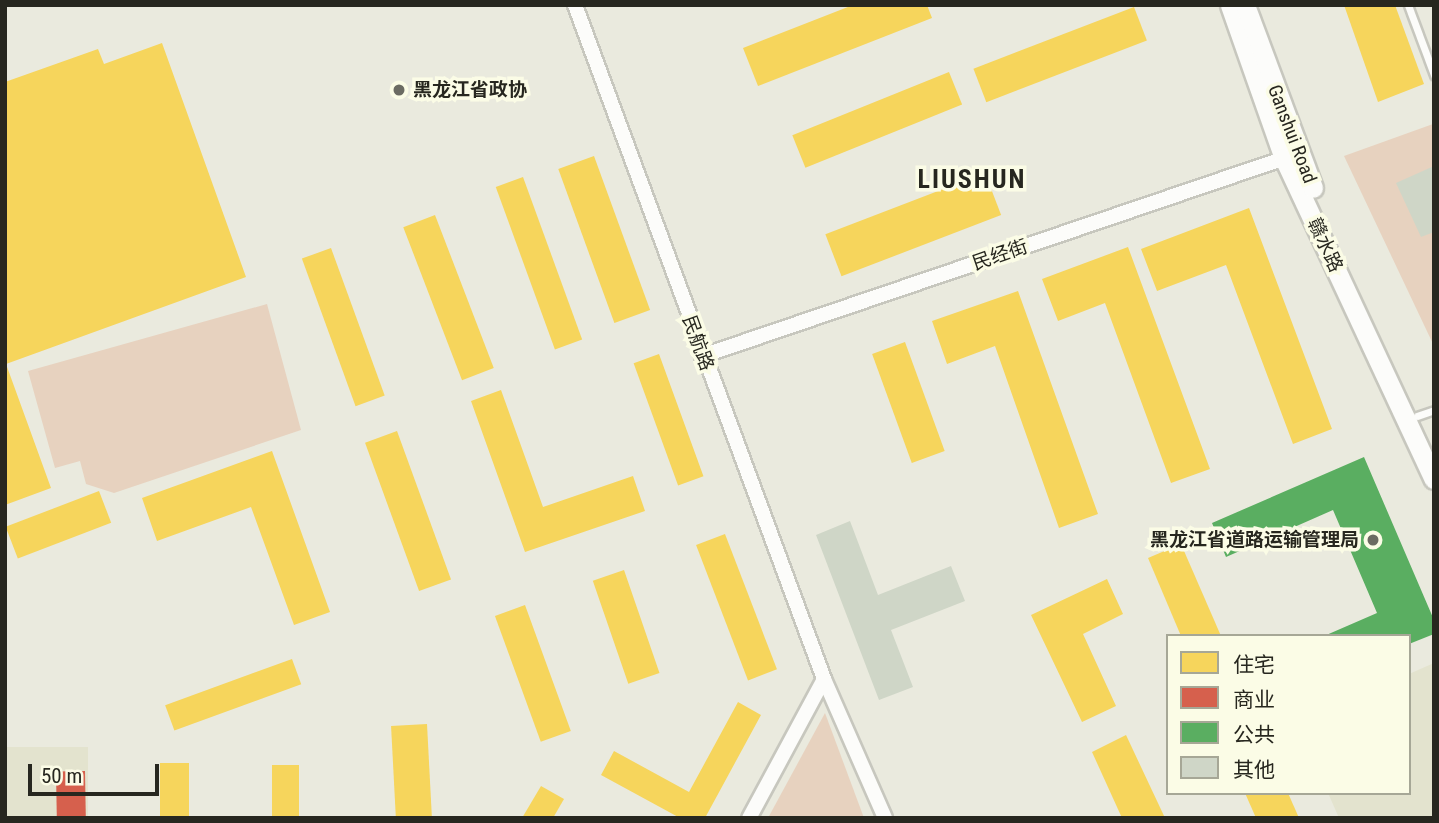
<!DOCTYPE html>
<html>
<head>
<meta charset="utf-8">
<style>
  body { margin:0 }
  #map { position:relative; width:1439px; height:823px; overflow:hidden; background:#eaeade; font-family:"Roboto Condensed","Noto Sans SC",sans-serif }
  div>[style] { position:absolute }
  .built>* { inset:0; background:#e3e3ce; transform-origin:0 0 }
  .green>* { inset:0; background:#e7d2bf }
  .homes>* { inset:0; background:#f6d55c; transform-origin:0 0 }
  .shops>* { inset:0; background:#d6604d; transform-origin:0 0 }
  .public>* { inset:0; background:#5aae61 }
  .building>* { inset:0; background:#cfd6c7 }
  .roads { filter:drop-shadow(2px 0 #c7c7be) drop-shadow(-2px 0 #c7c7be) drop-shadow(0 2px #c7c7be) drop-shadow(0 -2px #c7c7be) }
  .lane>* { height:7px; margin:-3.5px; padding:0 3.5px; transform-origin:3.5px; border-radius:3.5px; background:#fcfcfa }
  .street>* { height:14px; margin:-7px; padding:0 7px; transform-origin:7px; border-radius:7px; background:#fcfcfa }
  .secondary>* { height:19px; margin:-9.5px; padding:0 9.5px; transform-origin:9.5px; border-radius:9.5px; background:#fcfcfa }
  .dots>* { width:19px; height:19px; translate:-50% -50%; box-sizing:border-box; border:4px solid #fbfce6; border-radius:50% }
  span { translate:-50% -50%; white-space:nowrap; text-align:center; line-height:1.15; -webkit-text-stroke:7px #fbfce6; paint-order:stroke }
  .poi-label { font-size:19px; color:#27271f; font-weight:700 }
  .left { translate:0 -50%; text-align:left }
  .right { translate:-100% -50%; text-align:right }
  .street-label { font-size:19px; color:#27271f }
  .district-label { font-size:26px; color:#27271f; font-weight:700; letter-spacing:2px }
  .frame { position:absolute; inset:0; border:7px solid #27271f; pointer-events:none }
  .legend { position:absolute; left:1166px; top:634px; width:245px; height:161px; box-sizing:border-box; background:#fbfce6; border:2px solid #a6a796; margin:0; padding:9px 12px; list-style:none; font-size:21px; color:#27271f }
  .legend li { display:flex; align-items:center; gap:14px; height:35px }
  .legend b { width:35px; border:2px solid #a6a796 }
  .scale { position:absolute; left:28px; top:764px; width:131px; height:32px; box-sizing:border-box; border:4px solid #27271f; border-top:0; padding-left:9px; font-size:21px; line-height:24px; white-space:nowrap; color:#27271f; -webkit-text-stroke:5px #fbfce6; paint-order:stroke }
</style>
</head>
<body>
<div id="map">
  <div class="built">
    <i style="clip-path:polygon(1434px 663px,1434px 818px,1339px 818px,1328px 793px,1409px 793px,1409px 674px)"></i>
    <i style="left:5px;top:747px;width:83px;height:71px"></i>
  </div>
  <div class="green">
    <i style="clip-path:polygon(1433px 124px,1434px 126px,1434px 346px,1344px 156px)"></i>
    <i style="clip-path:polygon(267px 304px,301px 430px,114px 493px,86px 484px,80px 461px,55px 468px,28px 371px)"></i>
    <i style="clip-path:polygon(825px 713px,864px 818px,768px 818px)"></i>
  </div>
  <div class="homes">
    <i style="clip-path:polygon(853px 5px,927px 5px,932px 18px,758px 86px,743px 48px)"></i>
    <i style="clip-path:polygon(1344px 5px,1395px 5px,1424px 84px,1378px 102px)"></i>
    <i style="left:1134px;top:7px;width:36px;height:172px;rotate:69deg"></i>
    <i style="clip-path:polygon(162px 43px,246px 277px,6px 364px,51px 488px,5px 505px,5px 82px,98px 49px,104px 64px)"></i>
    <i style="left:949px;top:72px;width:35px;height:169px;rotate:68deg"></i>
    <i style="left:594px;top:156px;width:164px;height:38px;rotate:70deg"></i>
    <i style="left:985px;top:173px;width:45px;height:171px;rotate:69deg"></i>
    <i style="left:523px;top:177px;width:173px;height:29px;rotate:70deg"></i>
    <i style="clip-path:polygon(1249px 208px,1332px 429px,1293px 444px,1226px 265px,1157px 291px,1141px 249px)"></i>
    <i style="left:435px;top:215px;width:164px;height:34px;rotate:69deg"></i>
    <i style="clip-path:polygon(1128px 247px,1210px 469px,1171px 483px,1105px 303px,1058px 321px,1042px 279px)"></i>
    <i style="left:331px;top:248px;width:157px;height:31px;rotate:70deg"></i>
    <i style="clip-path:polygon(1018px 291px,1098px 514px,1059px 528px,995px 346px,947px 364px,932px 321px)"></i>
    <i style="left:905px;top:342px;width:116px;height:35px;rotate:70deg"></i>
    <i style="left:659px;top:354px;width:130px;height:27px;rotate:70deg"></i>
    <i style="clip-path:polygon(501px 390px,543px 507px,633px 476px,645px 511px,525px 552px,471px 401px)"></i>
    <i style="left:397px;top:431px;width:158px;height:34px;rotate:70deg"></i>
    <i style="clip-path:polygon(272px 451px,330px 612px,294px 625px,251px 507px,157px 541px,142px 498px)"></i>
    <i style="left:99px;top:491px;width:34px;height:100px;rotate:69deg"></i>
    <i style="left:725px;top:534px;width:145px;height:31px;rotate:69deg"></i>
    <i style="clip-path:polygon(1181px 544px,1221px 636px,1181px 636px,1148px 558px)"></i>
    <i style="left:624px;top:570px;width:109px;height:33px;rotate:71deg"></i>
    <i style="clip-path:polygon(1107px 579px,1123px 614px,1083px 634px,1116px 706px,1082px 722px,1031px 615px)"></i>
    <i style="left:525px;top:605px;width:134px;height:32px;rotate:70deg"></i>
    <i style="left:292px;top:659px;width:27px;height:135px;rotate:70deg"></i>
    <i style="clip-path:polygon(738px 702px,761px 715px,705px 818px,680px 818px,601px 775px,614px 751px,689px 792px)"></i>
    <i style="left:427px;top:724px;width:94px;height:36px;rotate:87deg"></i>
    <i style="clip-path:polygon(1126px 735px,1165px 818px,1122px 818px,1092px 752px)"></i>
    <i style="left:160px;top:763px;width:29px;height:55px"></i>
    <i style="left:299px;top:765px;width:53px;height:27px;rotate:90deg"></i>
    <i style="clip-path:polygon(541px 786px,564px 799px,553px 818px,522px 818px)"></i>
    <i style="clip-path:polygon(1245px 793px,1288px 793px,1299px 818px,1256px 818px)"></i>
  </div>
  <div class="shops">
    <i style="left:85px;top:771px;width:47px;height:29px;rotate:89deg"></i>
  </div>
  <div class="public">
    <i style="clip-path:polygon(1364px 457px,1434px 620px,1434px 634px,1409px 644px,1409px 636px,1324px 636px,1377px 613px,1333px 510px,1226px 557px,1212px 523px)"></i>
  </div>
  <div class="building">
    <i style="clip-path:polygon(1434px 166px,1434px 232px,1421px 237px,1396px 183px)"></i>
    <i style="clip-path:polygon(850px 521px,878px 595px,951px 566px,965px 601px,891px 630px,913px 687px,879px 700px,816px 535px)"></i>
  </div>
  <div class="roads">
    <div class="lane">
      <i style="left:1408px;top:5px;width:75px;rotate:69.6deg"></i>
      <i style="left:1417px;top:416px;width:18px;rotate:-19deg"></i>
    </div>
    <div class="street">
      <i style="left:575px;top:5px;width:719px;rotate:69.72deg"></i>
      <i style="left:824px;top:679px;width:158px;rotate:118.3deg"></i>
      <i style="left:702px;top:356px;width:622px;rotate:-18.76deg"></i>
      <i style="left:824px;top:679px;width:152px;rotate:66.3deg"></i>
    </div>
    <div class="secondary">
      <i style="left:1230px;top:5px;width:162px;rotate:70.6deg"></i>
      <i style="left:1284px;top:158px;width:354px;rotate:65deg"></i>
      <i style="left:1245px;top:5px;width:195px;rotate:69.6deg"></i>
    </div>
  </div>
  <div class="dots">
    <i style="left:399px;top:90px;background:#6b6b62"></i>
    <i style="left:1373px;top:540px;background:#6b6b62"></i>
  </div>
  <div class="poi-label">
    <span class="left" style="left:413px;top:90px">黑龙江省政协</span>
    <span class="right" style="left:1359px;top:540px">黑龙江省道路运输管理局</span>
  </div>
  <div class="street-label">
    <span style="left:1292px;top:134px;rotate:69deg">Ganshui Road</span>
    <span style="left:1325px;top:245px;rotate:65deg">赣水路</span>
    <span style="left:1000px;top:255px;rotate:-19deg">民经街</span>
    <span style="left:698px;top:343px;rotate:70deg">民航路</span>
  </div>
  <div class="district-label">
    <span style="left:972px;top:180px">LIUSHUN</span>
  </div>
  <div class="frame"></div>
  <ul class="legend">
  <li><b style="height:19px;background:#f6d55c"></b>住宅</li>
  <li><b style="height:19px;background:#d6604d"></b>商业</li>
  <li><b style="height:19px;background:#5aae61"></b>公共</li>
  <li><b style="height:19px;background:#cfd6c7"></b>其他</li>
  </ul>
  <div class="scale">50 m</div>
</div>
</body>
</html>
